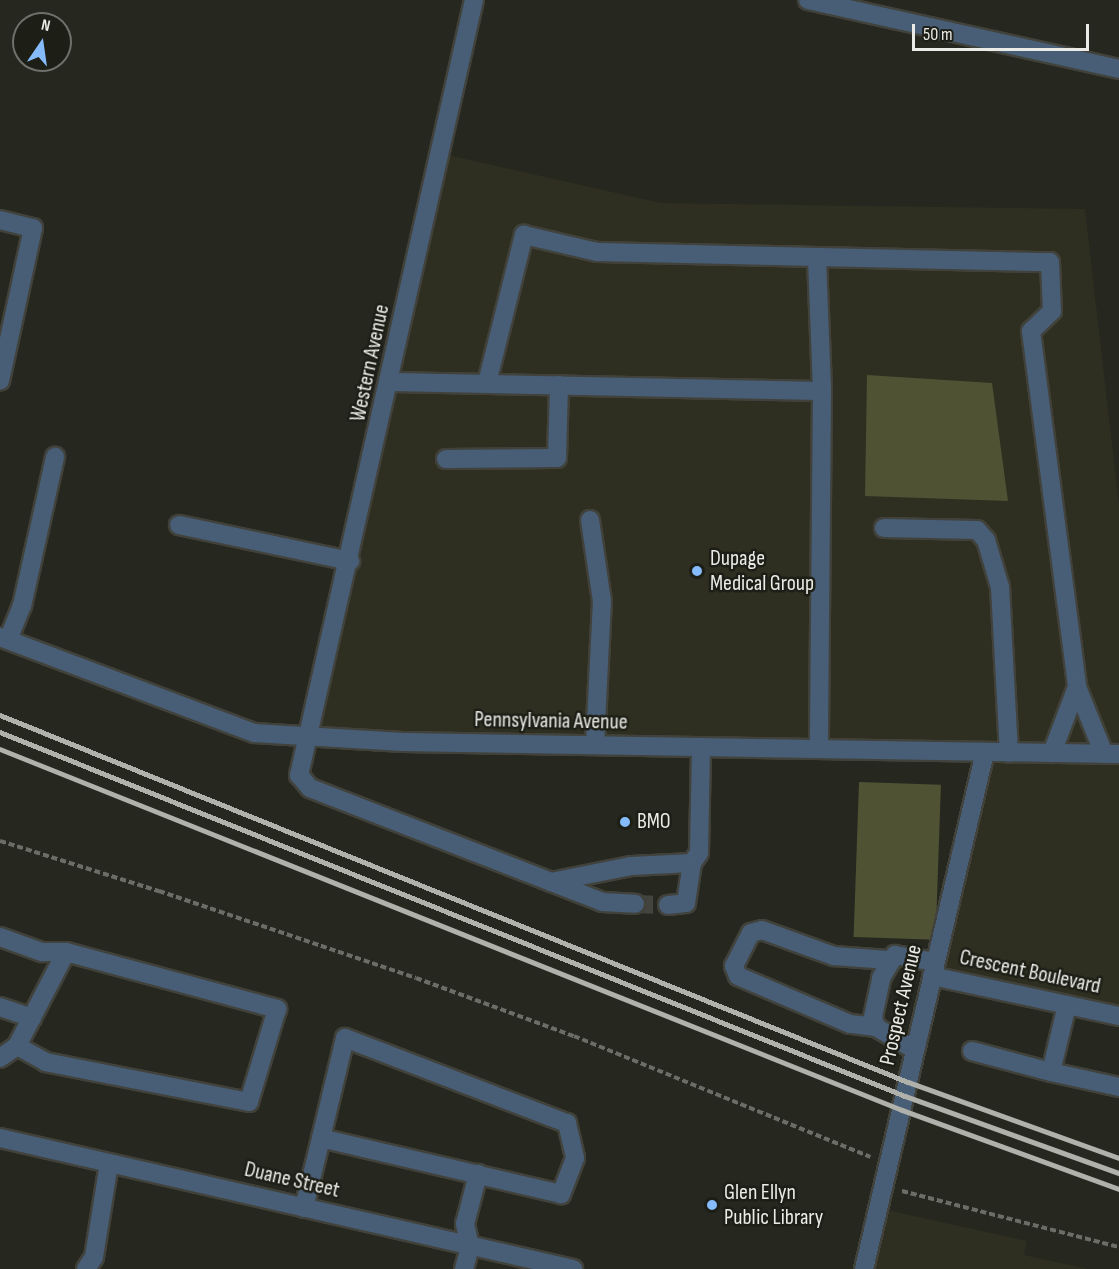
<!DOCTYPE html>
<html>
<head>
<meta charset="utf-8">
<style>
  body { margin:0 }
  #map { position:relative; width:1119px; height:1269px; overflow:hidden; background:#26271f; font-family:"Sofia Sans Condensed",sans-serif }
  div>[style] { position:absolute }
  .built>* { inset:0; background:#2e2f21 }
  .green>* { inset:0; background:#4f5233; transform-origin:0 0 }
  .minor-tunnel>* { height:18px; margin-top:-9px; transform-origin:0; background:repeating-linear-gradient(90deg,#43443d 0 18px,transparent 0 27px) }
  .path>* { height:4px; margin-top:-2px; transform-origin:0; background:repeating-linear-gradient(90deg,#6c6d66 0 6px,transparent 0 9px) }
  .roads { filter:drop-shadow(2px 0 #41423b) drop-shadow(-2px 0 #41423b) drop-shadow(0 2px #41423b) drop-shadow(0 -2px #41423b) }
  .minor>* { height:18px; margin:-9px; padding:0 9px; transform-origin:9px; border-radius:9px; background:#485e77 }
  .rail>* { height:4.5px; margin:-2.25px; padding:0 2.25px; transform-origin:2.25px; border-radius:2.25px; background:#b0b1ab }
  .dots>* { width:16px; height:16px; translate:-50% -50%; box-sizing:border-box; border:3px solid #1d1e16; border-radius:50% }
  span { translate:-50% -50%; white-space:nowrap; text-align:center; line-height:1.15; -webkit-text-stroke:5px #1d1e16; paint-order:stroke }
  .street-label { font-size:22px; color:#eaebe6 }
  .poi-label { font-size:22px; color:#eaebe6 }
  .left { translate:0 -50%; text-align:left }
  .north { position:absolute; left:12px; top:12px; width:60px; height:60px; box-sizing:border-box; background:#1d1e16; border:2px solid #6f7069; border-radius:50%; rotate:13deg; font-size:16px; font-weight:700; line-height:24px; text-align:center; color:#eaebe6 }
  .north::after { content:''; display:block; margin:auto; width:21px; height:27px; background:#85bbfb; clip-path:polygon(50% 0,100% 100%,50% 72%,0 100%) }
  .scale { position:absolute; left:912px; top:24px; width:177px; height:27px; box-sizing:border-box; border:3px solid #eaebe6; border-top:0; padding-left:8px; font-size:18px; line-height:21px; white-space:nowrap; color:#eaebe6; -webkit-text-stroke:4px #1d1e16; paint-order:stroke }
</style>
</head>
<body>
<div id="map">
  <div class="built">
    <i style="clip-path:polygon(448px 155px,661px 203px,1085px 209px,1119px 505px,1119px 746px,319px 729px)"></i>
    <i style="clip-path:polygon(993px 760px,1119px 761px,1119px 1008px,943px 969px)"></i>
    <i style="clip-path:polygon(887px 1210px,1027px 1241px,1024px 1255px,1088px 1269px,874px 1269px)"></i>
  </div>
  <div class="green">
    <i style="clip-path:polygon(867px 375px,992px 383px,1008px 501px,865px 496px)"></i>
    <i style="left:859px;top:782px;width:82px;height:155px;rotate:2deg"></i>
  </div>
  <div class="minor-tunnel">
    <i style="left:635px;top:904px;width:33px;rotate:2deg"></i>
  </div>
  <div class="path">
    <i style="left:0;top:841px;width:167px;rotate:17.5deg"></i>
    <i style="left:159px;top:891px;width:271px;rotate:18.7deg"></i>
    <i style="left:416px;top:978px;width:168px;rotate:20.2deg"></i>
    <i style="left:574px;top:1036px;width:320px;rotate:22.2deg"></i>
    <i style="left:902px;top:1191px;width:224px;rotate:14.5deg"></i>
  </div>
  <div class="roads">
    <div class="minor">
      <i style="left:474px;top:0;width:795px;rotate:102.72deg"></i>
      <i style="left:299px;top:775px;width:17px;rotate:50deg"></i>
      <i style="left:310px;top:788px;width:313px;rotate:21.3deg"></i>
      <i style="left:602px;top:902px;width:33px;rotate:3deg"></i>
      <i style="left:808px;top:0;width:319px;rotate:12.5deg"></i>
      <i style="left:0;top:220px;width:34px;rotate:14deg"></i>
      <i style="left:33px;top:228px;width:156px;rotate:102.2deg"></i>
      <i style="left:817px;top:259px;width:132px;rotate:87.8deg"></i>
      <i style="left:822px;top:391px;width:358px;rotate:90.5deg"></i>
      <i style="left:391px;top:382px;width:431px;rotate:1.2deg"></i>
      <i style="left:487px;top:383px;width:153px;rotate:-76deg"></i>
      <i style="left:524px;top:235px;width:75px;rotate:13.1deg"></i>
      <i style="left:597px;top:252px;width:453px;rotate:1.3deg"></i>
      <i style="left:1050px;top:262px;width:49px;rotate:87.7deg"></i>
      <i style="left:1052px;top:311px;width:29px;rotate:136deg"></i>
      <i style="left:1031px;top:331px;width:359px;rotate:82.6deg"></i>
      <i style="left:1077px;top:687px;width:72px;rotate:68.1deg"></i>
      <i style="left:446px;top:459px;width:111px;rotate:-0.5deg"></i>
      <i style="left:557px;top:458px;width:73px;rotate:-88.4deg"></i>
      <i style="left:590px;top:520px;width:82px;rotate:81.6deg"></i>
      <i style="left:602px;top:601px;width:144px;rotate:92.8deg"></i>
      <i style="left:179px;top:525px;width:175px;rotate:11.9deg"></i>
      <i style="left:884px;top:528px;width:93px;rotate:1.2deg"></i>
      <i style="left:977px;top:530px;width:13px;rotate:48deg"></i>
      <i style="left:986px;top:540px;width:49px;rotate:73.4deg"></i>
      <i style="left:1000px;top:587px;width:166px;rotate:86.9deg"></i>
      <i style="left:0;top:637px;width:272px;rotate:20.7deg"></i>
      <i style="left:254px;top:733px;width:149px;rotate:3.5deg"></i>
      <i style="left:403px;top:742px;width:716px;rotate:0.96deg"></i>
      <i style="left:8px;top:640px;width:37px;rotate:-68deg"></i>
      <i style="left:22px;top:606px;width:153px;rotate:-77.5deg"></i>
      <i style="left:1052px;top:753px;width:71px;rotate:-69.3deg"></i>
      <i style="left:551px;top:882px;width:82px;rotate:-11.3deg"></i>
      <i style="left:631px;top:866px;width:61px;rotate:-2.8deg"></i>
      <i style="left:668px;top:905px;width:18px;rotate:-6deg"></i>
      <i style="left:686px;top:903px;width:40px;rotate:-81.5deg"></i>
      <i style="left:692px;top:863px;width:12px;rotate:-55deg"></i>
      <i style="left:699px;top:853px;width:106px;rotate:-88.9deg"></i>
      <i style="left:0;top:937px;width:45px;rotate:19.7deg"></i>
      <i style="left:42px;top:952px;width:24px"></i>
      <i style="left:66px;top:952px;width:219px;rotate:15.1deg"></i>
      <i style="left:277px;top:1009px;width:97px;rotate:106.8deg"></i>
      <i style="left:249px;top:1102px;width:207px;rotate:-168.9deg"></i>
      <i style="left:46px;top:1062px;width:33px;rotate:-151deg"></i>
      <i style="left:932px;top:976px;width:191px;rotate:12.1deg"></i>
      <i style="left:0;top:1007px;width:34px;rotate:19deg"></i>
      <i style="left:876px;top:1027px;width:26px;rotate:-173deg"></i>
      <i style="left:850px;top:1024px;width:122px;rotate:-156.8deg"></i>
      <i style="left:738px;top:976px;width:11px;rotate:-112deg"></i>
      <i style="left:734px;top:966px;width:37px;rotate:-63deg"></i>
      <i style="left:751px;top:933px;width:11px;rotate:-15deg"></i>
      <i style="left:762px;top:930px;width:77px;rotate:19.9deg"></i>
      <i style="left:834px;top:956px;width:54px;rotate:4.2deg"></i>
      <i style="left:915px;top:1050px;width:45px;rotate:-149.5deg"></i>
      <i style="left:876px;top:1027px;width:10px;rotate:-107deg"></i>
      <i style="left:873px;top:1017px;width:40px;rotate:-78deg"></i>
      <i style="left:881px;top:978px;width:27px;rotate:-59deg"></i>
      <i style="left:895px;top:955px;width:41px;rotate:9.9deg"></i>
      <i style="left:972px;top:1051px;width:82px;rotate:14.9deg"></i>
      <i style="left:1051px;top:1072px;width:69px;rotate:-76.6deg"></i>
      <i style="left:0;top:1058px;width:21px;rotate:-35deg"></i>
      <i style="left:17px;top:1046px;width:106px;rotate:-62.5deg"></i>
      <i style="left:1051px;top:1072px;width:70px;rotate:12.4deg"></i>
      <i style="left:0;top:1138px;width:588px;rotate:12.88deg"></i>
      <i style="left:304px;top:1208px;width:72px;rotate:-76.3deg"></i>
      <i style="left:321px;top:1138px;width:103px;rotate:-76.5deg"></i>
      <i style="left:345px;top:1038px;width:238px;rotate:21deg"></i>
      <i style="left:567px;top:1123px;width:36px;rotate:77deg"></i>
      <i style="left:575px;top:1158px;width:39px;rotate:111deg"></i>
      <i style="left:561px;top:1194px;width:246px;rotate:-166.9deg"></i>
      <i style="left:86px;top:1269px;width:14px;rotate:-56deg"></i>
      <i style="left:94px;top:1257px;width:95px;rotate:-80.9deg"></i>
      <i style="left:464px;top:1269px;width:24px;rotate:-75deg"></i>
      <i style="left:470px;top:1246px;width:23px;rotate:-103deg"></i>
      <i style="left:465px;top:1224px;width:52px;rotate:-75.4deg"></i>
      <i style="left:864px;top:1269px;width:531px;rotate:-76.83deg"></i>
    </div>
  </div>
  <div class="rail">
    <i style="left:0;top:715px;width:979px;rotate:22.01deg"></i>
    <i style="left:908px;top:1082px;width:224px;rotate:19.8deg"></i>
    <i style="left:0;top:732px;width:975px;rotate:21.91deg"></i>
    <i style="left:905px;top:1096px;width:227px;rotate:19.8deg"></i>
    <i style="left:0;top:749px;width:972px;rotate:21.81deg"></i>
    <i style="left:902px;top:1110px;width:231px;rotate:20deg"></i>
  </div>
  <div class="dots">
    <i style="left:697px;top:571px;background:#85bbfb"></i>
    <i style="left:625px;top:822px;background:#85bbfb"></i>
    <i style="left:712px;top:1205px;background:#85bbfb"></i>
  </div>
  <div class="street-label">
    <span style="left:370px;top:363px;rotate:-78deg">Western Avenue</span>
    <span style="left:551px;top:721px;rotate:1deg">Pennsylvania Avenue</span>
    <span style="left:1030px;top:972px;rotate:12deg">Crescent Boulevard</span>
    <span style="left:901px;top:1005px;rotate:-77deg">Prospect Avenue</span>
    <span style="left:292px;top:1180px;rotate:13deg">Duane Street</span>
  </div>
  <div class="poi-label">
    <span class="left" style="left:710px;top:571px">Dupage<br>Medical Group</span>
    <span class="left" style="left:637px;top:822px">BMO</span>
    <span class="left" style="left:724px;top:1205px">Glen Ellyn<br>Public Library</span>
  </div>
  <div class="north">N</div>
  <div class="scale">50 m</div>
</div>
</body>
</html>
